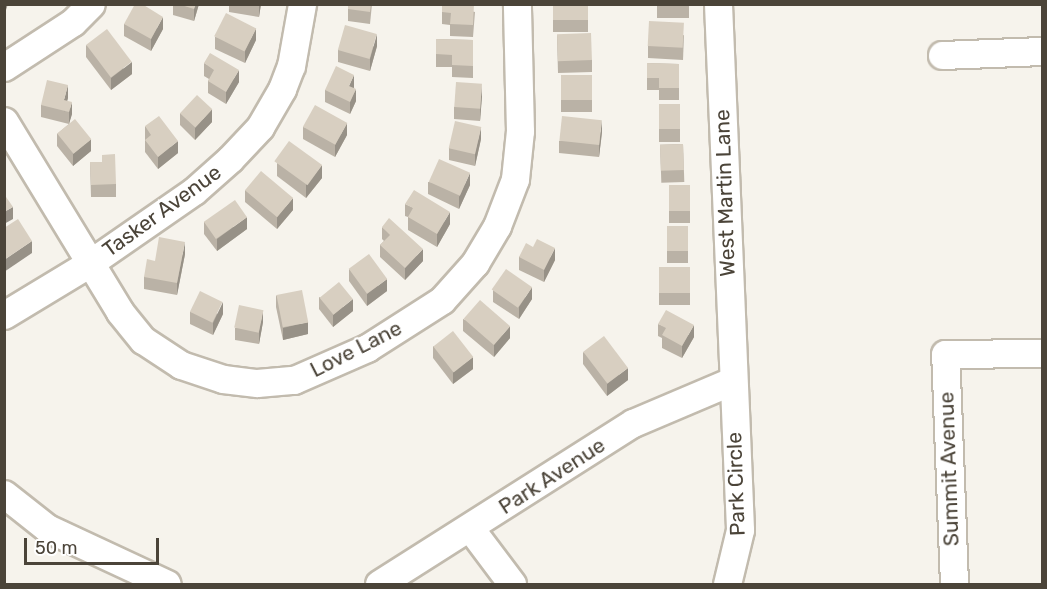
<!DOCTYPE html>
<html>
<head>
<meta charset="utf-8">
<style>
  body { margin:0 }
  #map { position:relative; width:1047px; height:589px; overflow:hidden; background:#f6f3ec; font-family:Rubik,sans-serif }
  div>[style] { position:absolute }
  .roads { filter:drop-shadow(2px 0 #c2bbae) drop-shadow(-2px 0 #c2bbae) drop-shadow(0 2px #c2bbae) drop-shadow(0 -2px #c2bbae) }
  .minor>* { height:27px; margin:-13.5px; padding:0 13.5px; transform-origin:13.5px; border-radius:13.5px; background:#fff }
  .wall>* { inset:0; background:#bab2a6; transform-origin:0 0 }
  .shaded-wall>* { inset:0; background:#979187 }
  .building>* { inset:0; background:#d8cfc1; transform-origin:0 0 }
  span { translate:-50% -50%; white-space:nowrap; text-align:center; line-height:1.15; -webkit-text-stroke:4.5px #fff; paint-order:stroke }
  .street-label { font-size:21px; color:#4b4439 }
  .frame { position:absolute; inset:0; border:6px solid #4b4439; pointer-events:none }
  .scale { position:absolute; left:24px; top:538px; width:135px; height:27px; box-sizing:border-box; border:3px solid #4b4439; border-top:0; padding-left:8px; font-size:18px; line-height:21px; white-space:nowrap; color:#4b4439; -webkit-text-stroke:4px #fff; paint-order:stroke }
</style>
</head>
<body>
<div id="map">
  <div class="roads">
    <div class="minor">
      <i style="left:718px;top:4px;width:526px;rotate:87.6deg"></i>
      <i style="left:740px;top:530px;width:56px;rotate:103.5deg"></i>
      <i style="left:942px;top:55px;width:100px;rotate:-2.3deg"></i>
      <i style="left:4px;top:67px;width:82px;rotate:-33.1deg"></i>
      <i style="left:73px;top:22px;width:25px;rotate:-45deg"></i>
      <i style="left:4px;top:121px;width:223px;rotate:58.7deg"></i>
      <i style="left:120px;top:312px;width:36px;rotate:51deg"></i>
      <i style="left:143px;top:340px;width:45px;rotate:33.3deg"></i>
      <i style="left:181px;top:365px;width:44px;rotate:18.4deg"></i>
      <i style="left:223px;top:379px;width:34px;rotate:7deg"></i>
      <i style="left:257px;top:383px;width:37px;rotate:-5deg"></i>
      <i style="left:294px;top:380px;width:80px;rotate:-23.7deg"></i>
      <i style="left:367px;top:348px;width:89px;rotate:-32.6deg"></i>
      <i style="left:442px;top:300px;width:50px;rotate:-48.3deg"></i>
      <i style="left:475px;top:263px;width:43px;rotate:-59.3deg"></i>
      <i style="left:497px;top:226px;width:50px;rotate:-69deg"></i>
      <i style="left:515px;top:179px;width:48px;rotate:-84.1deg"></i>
      <i style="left:520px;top:131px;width:127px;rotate:-91.4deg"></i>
      <i style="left:4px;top:315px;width:100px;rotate:-31.2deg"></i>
      <i style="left:90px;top:263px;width:126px;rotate:-34.7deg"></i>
      <i style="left:194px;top:191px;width:48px;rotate:-41.6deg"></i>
      <i style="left:230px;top:159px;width:44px;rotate:-46.8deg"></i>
      <i style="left:260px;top:127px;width:44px;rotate:-59.9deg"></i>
      <i style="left:282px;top:89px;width:25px;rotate:-69deg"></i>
      <i style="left:291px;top:66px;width:63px;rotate:-79.9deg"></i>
      <i style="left:4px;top:494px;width:55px;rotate:38.3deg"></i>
      <i style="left:47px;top:528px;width:132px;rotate:25deg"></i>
      <i style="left:470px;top:528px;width:70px;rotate:53.1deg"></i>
      <i style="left:379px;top:584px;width:301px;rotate:-32.4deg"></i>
      <i style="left:633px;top:423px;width:108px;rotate:-23deg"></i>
      <i style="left:954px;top:584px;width:230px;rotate:-92.2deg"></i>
      <i style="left:945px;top:354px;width:97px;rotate:-0.6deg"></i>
    </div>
  </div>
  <div class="wall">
    <i style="clip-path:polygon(173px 4px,199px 4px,194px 21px,173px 15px)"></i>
    <i style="clip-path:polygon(229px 4px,261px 4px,259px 17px,229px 12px)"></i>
    <i style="clip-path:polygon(372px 4px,370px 24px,348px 21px,348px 9px)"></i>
    <i style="clip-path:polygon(442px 4px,475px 12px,473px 37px,450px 36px,450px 25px,442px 24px)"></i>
    <i style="left:553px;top:4px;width:35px;height:28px"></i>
    <i style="clip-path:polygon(618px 4px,639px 4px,639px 5px,618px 6px)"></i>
    <i style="left:657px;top:4px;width:32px;height:14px"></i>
    <i style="clip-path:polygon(124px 24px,163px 29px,151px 51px,124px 36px)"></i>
    <i style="clip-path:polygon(557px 35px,592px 60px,592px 72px,558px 73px)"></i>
    <i style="clip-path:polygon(684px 35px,683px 60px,648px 58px,648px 46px)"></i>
    <i style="clip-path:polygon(215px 37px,256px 40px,245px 63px,215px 49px)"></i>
    <i style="clip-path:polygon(436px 39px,473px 40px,473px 78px,452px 77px,452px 67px,436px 67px)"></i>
    <i style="clip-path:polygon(86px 45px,132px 74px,111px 90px,86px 57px)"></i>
    <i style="clip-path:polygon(377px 46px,370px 71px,338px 62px,338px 50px)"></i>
    <i style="clip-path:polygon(204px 63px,239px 82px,226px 104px,208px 93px,208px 81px,209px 79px,204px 76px)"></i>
    <i style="clip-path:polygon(647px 63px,679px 64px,679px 100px,659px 100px,659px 90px,647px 90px)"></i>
    <i style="left:561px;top:75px;width:31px;height:37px"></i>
    <i style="clip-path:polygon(354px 87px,356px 101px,350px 114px,325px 102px,325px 90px)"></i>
    <i style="clip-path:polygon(482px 96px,480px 121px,454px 119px,454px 107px)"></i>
    <i style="clip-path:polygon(68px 98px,67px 101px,72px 114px,69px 123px,91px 151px,73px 166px,57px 146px,57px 134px,69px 124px,41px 117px,41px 105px)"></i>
    <i style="left:659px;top:104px;width:21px;height:38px"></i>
    <i style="clip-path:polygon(180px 113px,212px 122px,195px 140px,180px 125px)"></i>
    <i style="clip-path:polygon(145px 126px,178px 153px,158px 169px,145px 152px)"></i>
    <i style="clip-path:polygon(303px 127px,347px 135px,335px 157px,303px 139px)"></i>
    <i style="clip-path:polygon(602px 132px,599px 157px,559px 153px,559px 141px)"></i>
    <i style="clip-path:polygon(481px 139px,475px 166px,449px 160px,449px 148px)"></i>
    <i style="left:683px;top:144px;width:38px;height:23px;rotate:88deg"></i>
    <i style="clip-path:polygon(90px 162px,116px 184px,116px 197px,91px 197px)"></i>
    <i style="clip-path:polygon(277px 163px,322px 178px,306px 198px,277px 176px)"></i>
    <i style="clip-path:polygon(428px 182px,470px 185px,459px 209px,428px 194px)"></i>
    <i style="left:669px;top:185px;width:21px;height:38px"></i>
    <i style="clip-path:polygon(245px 190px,293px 210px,277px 229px,245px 202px)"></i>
    <i style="clip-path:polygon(405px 204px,450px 224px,437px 247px,408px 230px,408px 217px,405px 216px)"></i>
    <i style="clip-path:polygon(204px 222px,247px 229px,217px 251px,204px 234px)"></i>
    <i style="left:688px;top:226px;width:37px;height:21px;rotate:90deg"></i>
    <i style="clip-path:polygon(382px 227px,423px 261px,405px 280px,380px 257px,380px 245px,384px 241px,382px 239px)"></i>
    <i style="clip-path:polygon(533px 247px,555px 260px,544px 282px,519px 270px,519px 257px)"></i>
    <i style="clip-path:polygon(185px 254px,177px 295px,144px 289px,144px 277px,155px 261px)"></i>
    <i style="left:659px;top:267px;width:31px;height:38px"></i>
    <i style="clip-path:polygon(349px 269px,387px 291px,367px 306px,349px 281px)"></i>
    <i style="clip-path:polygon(493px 290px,532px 299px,519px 319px,493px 302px)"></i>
    <i style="clip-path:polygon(276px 295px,308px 334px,283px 340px,276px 307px)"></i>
    <i style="clip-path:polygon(319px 297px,353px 311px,333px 327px,319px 309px)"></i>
    <i style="clip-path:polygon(190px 312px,223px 314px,213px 335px,190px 324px)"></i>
    <i style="clip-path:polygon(463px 319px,510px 338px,494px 357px,463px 331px)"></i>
    <i style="clip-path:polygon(263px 322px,259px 344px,235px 340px,235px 328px)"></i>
    <i style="clip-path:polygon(658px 324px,694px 337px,682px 358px,662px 348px,662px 338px,658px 336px)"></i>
    <i style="clip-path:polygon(433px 346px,473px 369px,453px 384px,433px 358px)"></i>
    <i style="clip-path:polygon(583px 352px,628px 380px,607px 396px,583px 364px)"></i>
  </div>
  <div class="shaded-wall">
    <i style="clip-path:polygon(4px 4px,8px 4px,4px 16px)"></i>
    <i style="clip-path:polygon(196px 4px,199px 4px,194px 21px,194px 9px)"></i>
    <i style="clip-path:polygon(259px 4px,261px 4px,259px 17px)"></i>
    <i style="clip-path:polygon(163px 17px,163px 29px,151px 51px,151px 39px)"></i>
    <i style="clip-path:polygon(256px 28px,256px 40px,245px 63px,245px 51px)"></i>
    <i style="clip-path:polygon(377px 34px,377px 46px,370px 71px,370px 59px)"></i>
    <i style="clip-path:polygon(132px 62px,132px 74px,111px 90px,111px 78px)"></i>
    <i style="clip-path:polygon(239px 70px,239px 82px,226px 104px,226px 92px)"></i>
    <i style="clip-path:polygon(354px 75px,354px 87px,349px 98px,349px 86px)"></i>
    <i style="clip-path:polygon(482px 84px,482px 96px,480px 121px,480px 109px)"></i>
    <i style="clip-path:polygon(68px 85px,68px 98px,64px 112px,64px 100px)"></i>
    <i style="clip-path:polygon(356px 89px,356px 101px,350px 114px,350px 102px)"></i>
    <i style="clip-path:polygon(72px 102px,72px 114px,69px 124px,69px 112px)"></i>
    <i style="clip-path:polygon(212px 109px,212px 122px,195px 140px,195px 128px)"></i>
    <i style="clip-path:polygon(602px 120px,602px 132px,599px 157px,599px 145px)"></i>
    <i style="clip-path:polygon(347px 123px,347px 135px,335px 157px,335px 145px)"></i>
    <i style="clip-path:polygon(481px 127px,481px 139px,475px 166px,475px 153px)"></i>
    <i style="clip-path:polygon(91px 139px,91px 151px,73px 166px,73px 154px)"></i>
    <i style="clip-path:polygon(178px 141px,178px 153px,158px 169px,158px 157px)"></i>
    <i style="clip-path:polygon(322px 165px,322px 178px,306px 198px,306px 185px)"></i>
    <i style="clip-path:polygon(470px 173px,470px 185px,459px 209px,459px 197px)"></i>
    <i style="clip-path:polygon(293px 198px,293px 210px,277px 229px,277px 217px)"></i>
    <i style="clip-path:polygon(13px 207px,13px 219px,4px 224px,4px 212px)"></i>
    <i style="clip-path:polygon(450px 212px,450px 224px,437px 247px,437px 234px)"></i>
    <i style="clip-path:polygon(247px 217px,247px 229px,217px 251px,217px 239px)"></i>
    <i style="clip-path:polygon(32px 241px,32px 253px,4px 272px,4px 260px)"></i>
    <i style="clip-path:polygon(185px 242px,185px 254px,177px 295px,177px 283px)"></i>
    <i style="clip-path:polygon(555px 248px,555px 260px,544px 282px,544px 270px)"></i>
    <i style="clip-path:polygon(423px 249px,423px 261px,405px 280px,405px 268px)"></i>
    <i style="clip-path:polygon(387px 279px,387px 291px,367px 306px,367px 294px)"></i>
    <i style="clip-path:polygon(532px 287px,532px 299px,519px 319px,519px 307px)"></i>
    <i style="clip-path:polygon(353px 299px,353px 311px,333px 327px,333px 315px)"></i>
    <i style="clip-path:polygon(223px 302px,223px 314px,213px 335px,213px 323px)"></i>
    <i style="clip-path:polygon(263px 310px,263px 322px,259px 344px,259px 332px)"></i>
    <i style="clip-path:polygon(308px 322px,308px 334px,283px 340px,283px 328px)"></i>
    <i style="clip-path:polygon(694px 325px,694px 337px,682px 358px,682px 346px)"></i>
    <i style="clip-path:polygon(510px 326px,510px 338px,494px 357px,494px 345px)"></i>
    <i style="clip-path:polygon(473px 357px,473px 369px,453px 384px,453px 372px)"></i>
    <i style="clip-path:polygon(628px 368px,628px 380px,607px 396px,607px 384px)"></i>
  </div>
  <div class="building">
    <i style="clip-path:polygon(135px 4px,142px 4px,163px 17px,151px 39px,124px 24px)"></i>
    <i style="clip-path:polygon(178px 4px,196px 4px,194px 9px)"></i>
    <i style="clip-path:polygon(348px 4px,371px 4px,370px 12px,348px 9px)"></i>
    <i style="clip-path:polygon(442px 4px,474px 4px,473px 25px,450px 24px,451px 13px,442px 12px)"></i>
    <i style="left:553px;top:4px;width:35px;height:16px"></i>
    <i style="left:657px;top:4px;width:32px;height:2px"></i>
    <i style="left:226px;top:13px;width:34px;height:26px;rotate:27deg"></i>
    <i style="left:649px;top:21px;width:35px;height:25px;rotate:3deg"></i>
    <i style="left:345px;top:25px;width:33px;height:26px;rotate:16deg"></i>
    <i style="left:107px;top:29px;width:41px;height:26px;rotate:53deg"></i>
    <i style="left:591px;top:33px;width:27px;height:34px;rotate:88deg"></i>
    <i style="clip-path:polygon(436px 39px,473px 40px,473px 66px,452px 65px,452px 55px,436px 54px)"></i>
    <i style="clip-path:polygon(210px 53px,239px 70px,226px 92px,208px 81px,214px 70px,204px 63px)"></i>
    <i style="clip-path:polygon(647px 63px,679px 64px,679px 88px,659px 88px,659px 78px,647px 78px)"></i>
    <i style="clip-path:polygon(336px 66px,354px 75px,349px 86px,356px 89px,350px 102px,325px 90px)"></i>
    <i style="left:561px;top:75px;width:31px;height:25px"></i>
    <i style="clip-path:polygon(47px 80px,68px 85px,64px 100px,72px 102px,69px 112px,41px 105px)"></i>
    <i style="left:456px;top:82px;width:26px;height:25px;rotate:4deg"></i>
    <i style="left:197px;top:95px;width:21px;height:25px;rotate:43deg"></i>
    <i style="left:659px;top:104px;width:21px;height:25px"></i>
    <i style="left:315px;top:105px;width:37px;height:25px;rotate:29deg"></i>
    <i style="clip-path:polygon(159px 116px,178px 141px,158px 157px,145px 140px,151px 135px,145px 126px)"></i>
    <i style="left:562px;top:116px;width:40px;height:25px;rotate:6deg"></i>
    <i style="left:75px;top:119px;width:26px;height:23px;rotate:51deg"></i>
    <i style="left:455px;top:121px;width:27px;height:28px;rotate:13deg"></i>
    <i style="left:289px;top:141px;width:41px;height:25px;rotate:36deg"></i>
    <i style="left:683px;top:144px;width:26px;height:23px;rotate:88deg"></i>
    <i style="clip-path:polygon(115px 154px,116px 184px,91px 185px,90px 162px,102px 162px,102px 155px)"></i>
    <i style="left:439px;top:159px;width:34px;height:25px;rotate:24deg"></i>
    <i style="left:261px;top:171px;width:42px;height:25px;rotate:40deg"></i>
    <i style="left:669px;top:185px;width:21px;height:26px"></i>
    <i style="clip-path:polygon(414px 190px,450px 212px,437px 234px,408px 217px,413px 208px,405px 204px)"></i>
    <i style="clip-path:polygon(4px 194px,13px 207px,4px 212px)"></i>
    <i style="left:235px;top:200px;width:21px;height:38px;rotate:55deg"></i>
    <i style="clip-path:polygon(389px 218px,423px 249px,405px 268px,380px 245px,390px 235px,382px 227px)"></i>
    <i style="clip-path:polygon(18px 219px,32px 241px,4px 260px,4px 228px)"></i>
    <i style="left:688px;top:226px;width:25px;height:21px;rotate:90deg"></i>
    <i style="clip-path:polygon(159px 237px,185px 242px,177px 283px,144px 277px,147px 259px,155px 261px)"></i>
    <i style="clip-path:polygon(537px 239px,555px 248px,544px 270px,519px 257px,526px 243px,533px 247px)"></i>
    <i style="left:369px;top:254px;width:31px;height:25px;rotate:54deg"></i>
    <i style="left:659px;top:267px;width:31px;height:26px"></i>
    <i style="left:506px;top:269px;width:32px;height:25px;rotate:35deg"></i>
    <i style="left:339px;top:282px;width:22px;height:25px;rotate:51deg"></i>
    <i style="left:302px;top:290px;width:33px;height:26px;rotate:79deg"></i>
    <i style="left:200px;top:291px;width:25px;height:23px;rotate:26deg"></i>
    <i style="left:480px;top:300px;width:40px;height:25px;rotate:41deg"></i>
    <i style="left:239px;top:305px;width:25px;height:23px;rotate:12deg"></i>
    <i style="clip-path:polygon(666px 310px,694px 325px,682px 346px,662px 335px,666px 328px,658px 324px)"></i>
    <i style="left:453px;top:331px;width:33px;height:25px;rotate:52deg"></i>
    <i style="left:604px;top:336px;width:40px;height:26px;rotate:53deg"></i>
  </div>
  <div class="street-label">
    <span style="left:725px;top:193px;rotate:-92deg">West Martin Lane</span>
    <span style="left:162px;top:211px;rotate:-36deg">Tasker Avenue</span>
    <span style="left:356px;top:349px;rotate:-27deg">Love Lane</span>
    <span style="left:949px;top:469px;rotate:-92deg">Summit Avenue</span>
    <span style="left:552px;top:476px;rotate:-33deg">Park Avenue</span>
    <span style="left:736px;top:484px;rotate:-92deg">Park Circle</span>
  </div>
  <div class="frame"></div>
  <div class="scale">50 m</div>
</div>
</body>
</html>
